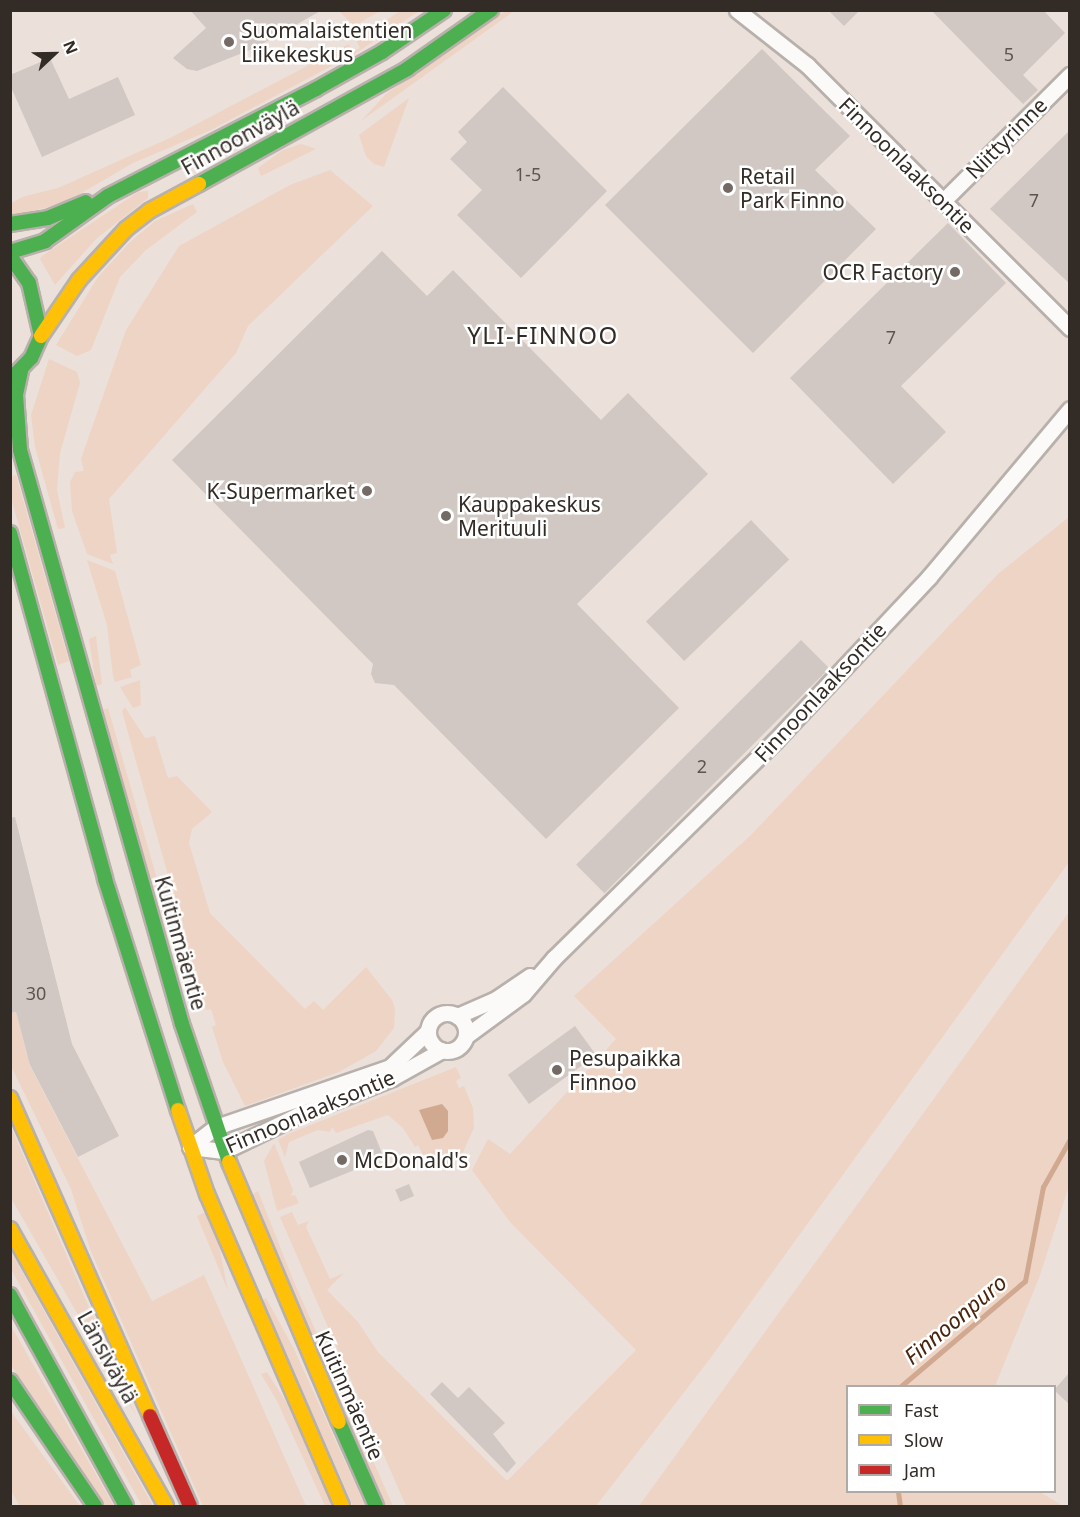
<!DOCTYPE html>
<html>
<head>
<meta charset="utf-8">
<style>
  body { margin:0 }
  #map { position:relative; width:1080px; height:1517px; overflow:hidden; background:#ebe0da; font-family:"Noto Sans",sans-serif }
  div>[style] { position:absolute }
  .green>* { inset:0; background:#eed4c5; transform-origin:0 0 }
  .water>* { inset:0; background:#d1a890 }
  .stream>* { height:5px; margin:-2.5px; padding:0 2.5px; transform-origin:2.5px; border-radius:2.5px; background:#d1a890 }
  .building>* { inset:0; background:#d1c8c3; transform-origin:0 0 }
  .roads { filter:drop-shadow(2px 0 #b8b0ab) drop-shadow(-2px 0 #b8b0ab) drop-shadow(0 2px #b8b0ab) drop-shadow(0 -2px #b8b0ab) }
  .street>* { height:15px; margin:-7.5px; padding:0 7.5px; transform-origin:7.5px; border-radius:7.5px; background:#fcfaf9 }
  .street>.ring { margin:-7.5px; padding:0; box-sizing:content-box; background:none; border:15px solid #fcfaf9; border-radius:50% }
  .fast>* { height:14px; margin:-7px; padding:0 7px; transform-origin:7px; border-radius:7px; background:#4caf50 }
  .slow>* { height:14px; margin:-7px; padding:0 7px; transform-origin:7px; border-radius:7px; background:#ffc107 }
  .jam>* { height:14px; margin:-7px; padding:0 7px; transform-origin:7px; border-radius:7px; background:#c62828 }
  .dots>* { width:16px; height:16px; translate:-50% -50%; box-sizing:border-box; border:3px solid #fff; border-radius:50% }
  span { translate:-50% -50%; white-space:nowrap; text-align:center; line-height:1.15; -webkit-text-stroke:5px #fff; paint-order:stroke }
  .number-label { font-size:18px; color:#5c544f }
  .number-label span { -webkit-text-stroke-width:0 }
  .poi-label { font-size:21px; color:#332b26 }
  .left { translate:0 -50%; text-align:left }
  .right { translate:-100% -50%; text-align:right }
  .street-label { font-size:21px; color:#332b26 }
  .water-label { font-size:22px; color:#4a250d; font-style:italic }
  .quarter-label { font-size:24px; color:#332b26; letter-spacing:1.5px }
  .frame { position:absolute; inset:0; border:12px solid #332b26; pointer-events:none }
  .legend { position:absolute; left:846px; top:1385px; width:210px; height:108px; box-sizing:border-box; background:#fff; border:2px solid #adaaa8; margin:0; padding:8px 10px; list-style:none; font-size:18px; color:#332b26 }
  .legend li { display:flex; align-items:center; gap:12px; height:30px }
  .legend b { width:30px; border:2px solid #adaaa8 }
  .north { position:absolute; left:24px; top:24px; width:60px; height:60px; -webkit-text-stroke:4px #fff; paint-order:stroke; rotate:68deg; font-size:16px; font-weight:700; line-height:24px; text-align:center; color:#332b26 }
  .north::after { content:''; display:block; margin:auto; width:21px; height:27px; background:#332b26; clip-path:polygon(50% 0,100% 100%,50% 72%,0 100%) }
</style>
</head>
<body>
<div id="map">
  <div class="green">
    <i style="clip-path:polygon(339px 11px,380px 11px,354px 26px)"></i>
    <i style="clip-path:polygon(400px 11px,419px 11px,356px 53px,211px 130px,133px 163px,66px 202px,11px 217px,10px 204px,22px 197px,58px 188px,172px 137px,349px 44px,353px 52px,360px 48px,356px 40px)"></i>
    <i style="clip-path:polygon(505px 11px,514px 11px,361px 121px,386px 94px)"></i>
    <i style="clip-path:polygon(409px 98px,384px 167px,374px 164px,366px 156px,359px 135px)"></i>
    <i style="clip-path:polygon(301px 144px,316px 149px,261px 176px,258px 168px,283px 150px)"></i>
    <i style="clip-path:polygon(330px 170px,373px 206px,248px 326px,236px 353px,109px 499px,117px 553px,110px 555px,113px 564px,87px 554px,72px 511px,70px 482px,75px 472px,84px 471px,81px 459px,126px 330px,179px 246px,290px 185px)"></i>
    <i style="clip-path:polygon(148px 191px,148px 198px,96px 239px,55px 285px,40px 259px,42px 256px,138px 192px)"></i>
    <i style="clip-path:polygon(193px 204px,197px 212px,146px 250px,120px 277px,91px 350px,77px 356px,56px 345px,98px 277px,130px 242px,155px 221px)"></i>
    <i style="clip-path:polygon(49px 359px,77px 372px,80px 383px,60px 453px,57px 490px,65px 528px,58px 529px,35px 447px,31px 415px)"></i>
    <i style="clip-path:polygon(16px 475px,69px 661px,58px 665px,11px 498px,11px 477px)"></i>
    <i style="clip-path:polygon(1069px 517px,1069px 862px,709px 1360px,596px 1506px,406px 1506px,280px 1217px,292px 1212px,298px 1225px,309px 1221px,306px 1227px,330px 1279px,344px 1273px,327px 1290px,358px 1322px,378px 1352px,507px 1481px,636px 1350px,510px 1222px,472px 1170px,488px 1139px,510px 1154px,616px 1039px,574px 996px,751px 835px,998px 574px)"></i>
    <i style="clip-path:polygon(87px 560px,115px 571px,141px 665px,130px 670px,132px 677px,115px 682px,113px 676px,107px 625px)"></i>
    <i style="clip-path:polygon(96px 636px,102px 684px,96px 686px,89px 639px)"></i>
    <i style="clip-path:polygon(140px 680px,141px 705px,133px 708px,120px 687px)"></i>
    <i style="clip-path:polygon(125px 707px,145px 738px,155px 736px,168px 778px,177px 776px,212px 812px,192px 829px,189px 843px,210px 913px,305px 1009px,314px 1001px,323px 1010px,366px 967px,392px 1000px,395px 1009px,394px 1028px,376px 1051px,339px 1072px,245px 1106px,223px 1062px,212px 1027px,216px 1025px,211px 1009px,206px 1010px,130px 740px,122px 711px)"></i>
    <i style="left:108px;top:708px;width:249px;height:6px;rotate:74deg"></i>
    <i style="clip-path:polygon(1069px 912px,1069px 1186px,1039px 1278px,995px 1386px,848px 1386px,848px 1492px,1040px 1492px,1063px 1506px,639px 1506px)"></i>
    <i style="clip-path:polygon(16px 1012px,27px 1055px,38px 1059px,29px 1064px,152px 1301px,204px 1275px,306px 1506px,203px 1506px,90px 1249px,71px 1189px,11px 1066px,11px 1013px)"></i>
    <i style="clip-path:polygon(456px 1067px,461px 1078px,456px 1081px,459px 1088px,464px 1086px,473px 1108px,474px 1128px,463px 1152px,444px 1169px,439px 1164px,429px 1166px,418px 1145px,415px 1147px,403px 1128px,388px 1115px,336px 1133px,332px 1127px,330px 1132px,318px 1130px,289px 1142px,285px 1157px,278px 1140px,288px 1134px)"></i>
    <i style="clip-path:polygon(11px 1127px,136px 1416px,11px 1198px)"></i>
    <i style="clip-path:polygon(274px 1143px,293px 1190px,291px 1196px,295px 1195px,299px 1203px,277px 1211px,264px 1161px)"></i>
    <i style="clip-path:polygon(258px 1191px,294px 1282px,393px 1506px,386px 1506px,251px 1195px)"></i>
    <i style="clip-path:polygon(206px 1212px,219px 1245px,228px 1291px,197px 1216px)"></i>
    <i style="clip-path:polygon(10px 1250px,153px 1506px,142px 1506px,11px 1269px)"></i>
    <i style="clip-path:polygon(266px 1298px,294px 1349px,365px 1506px,353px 1506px,263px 1300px)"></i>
    <i style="clip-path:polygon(10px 1324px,114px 1506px,105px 1506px,11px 1365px)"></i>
    <i style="clip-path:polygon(267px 1372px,286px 1402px,332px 1506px,325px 1506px,277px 1401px,261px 1374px)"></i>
    <i style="clip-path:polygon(10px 1410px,80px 1506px,20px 1506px,11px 1491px)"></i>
  </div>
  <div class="water">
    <i style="clip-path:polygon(442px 1104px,448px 1111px,448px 1131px,443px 1138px,432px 1140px,419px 1110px)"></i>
  </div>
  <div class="stream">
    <i style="left:901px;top:1386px;width:162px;rotate:-40.3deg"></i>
    <i style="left:1025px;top:1281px;width:96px;rotate:-79.2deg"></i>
    <i style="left:1043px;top:1187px;width:55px;rotate:-60.6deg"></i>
    <i style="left:898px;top:1492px;width:14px;rotate:82deg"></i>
  </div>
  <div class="building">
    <i style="clip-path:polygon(190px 10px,322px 10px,255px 48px,197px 71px,187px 69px,173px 58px,206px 28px)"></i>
    <i style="clip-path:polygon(828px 10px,860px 10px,844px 26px)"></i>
    <i style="clip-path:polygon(931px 10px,1043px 10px,1065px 33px,1023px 75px,1038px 90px,1023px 104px)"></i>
    <i style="clip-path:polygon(762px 49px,850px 136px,815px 170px,876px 229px,753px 353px,605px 205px)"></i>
    <i style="clip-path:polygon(50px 58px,69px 99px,118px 77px,135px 115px,42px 157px,10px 85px,10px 75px)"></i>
    <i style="clip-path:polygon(503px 87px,607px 191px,521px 278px,457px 215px,482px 190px,450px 159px,467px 142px,458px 132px)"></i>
    <i style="clip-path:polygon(1070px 130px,1070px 284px,990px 209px)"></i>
    <i style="clip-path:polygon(948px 223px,1006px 283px,901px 386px,946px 432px,893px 484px,790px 378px)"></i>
    <i style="clip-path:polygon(382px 251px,427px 296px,453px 270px,601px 420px,628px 393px,708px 474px,577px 604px,679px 708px,546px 839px,394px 685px,375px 683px,371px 674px,373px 664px,172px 460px)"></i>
    <i style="left:751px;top:520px;width:55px;height:146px;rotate:46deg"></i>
    <i style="left:801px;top:640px;width:40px;height:318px;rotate:45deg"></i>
    <i style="clip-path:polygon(15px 817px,72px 1044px,119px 1136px,78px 1157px,30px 1065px,16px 1012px,10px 1013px,10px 818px)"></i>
    <i style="left:575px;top:1026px;width:36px;height:83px;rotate:54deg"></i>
    <i style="clip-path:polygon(368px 1130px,373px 1131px,384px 1158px,310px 1188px,299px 1162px)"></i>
    <i style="left:409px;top:1184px;width:13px;height:15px;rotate:67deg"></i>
    <i style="clip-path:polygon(1070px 1372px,1070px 1405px,1054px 1390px)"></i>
    <i style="clip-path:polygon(442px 1382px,458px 1398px,469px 1387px,505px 1423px,493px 1434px,516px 1463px,507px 1473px,430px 1394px)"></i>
  </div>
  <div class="roads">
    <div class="street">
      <i style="left:737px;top:10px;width:89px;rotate:38.2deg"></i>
      <i style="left:807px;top:65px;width:372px;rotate:45deg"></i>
      <i style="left:943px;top:201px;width:179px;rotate:-44.8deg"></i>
      <i class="ring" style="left:428px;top:1013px;width:23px;height:23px"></i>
      <i style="left:457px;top:1016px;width:43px;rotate:-23.6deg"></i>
      <i style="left:496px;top:999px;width:41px;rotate:-34.1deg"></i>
      <i style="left:466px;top:1036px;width:71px;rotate:-36.4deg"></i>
      <i style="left:523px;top:994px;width:48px;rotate:-49.3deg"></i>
      <i style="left:554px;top:958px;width:310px;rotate:-44.5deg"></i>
      <i style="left:775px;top:741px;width:225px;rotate:-46.8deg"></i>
      <i style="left:929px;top:577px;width:219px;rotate:-50deg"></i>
      <i style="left:190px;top:1147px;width:34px;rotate:7deg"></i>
      <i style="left:224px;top:1151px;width:82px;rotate:-25.9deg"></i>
      <i style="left:298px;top:1115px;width:101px;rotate:-21.5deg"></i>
      <i style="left:392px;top:1078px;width:57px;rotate:-29.2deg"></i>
      <i style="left:190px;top:1147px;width:33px;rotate:-38deg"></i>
      <i style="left:216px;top:1127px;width:184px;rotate:-19deg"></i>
      <i style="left:390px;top:1067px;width:52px;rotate:-43.5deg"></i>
    </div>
    <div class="fast">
      <i style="left:199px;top:184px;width:238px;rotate:-28.9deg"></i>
      <i style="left:407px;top:69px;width:103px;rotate:-35.1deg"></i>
      <i style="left:10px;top:224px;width:38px;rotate:-9deg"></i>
      <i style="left:48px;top:218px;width:41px;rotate:-22.8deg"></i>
      <i style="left:10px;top:252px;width:37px;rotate:-17deg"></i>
      <i style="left:45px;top:241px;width:77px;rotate:-35.5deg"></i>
      <i style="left:108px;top:196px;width:234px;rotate:-27.2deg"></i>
      <i style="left:316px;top:89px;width:76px;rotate:-29.3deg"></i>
      <i style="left:382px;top:52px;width:75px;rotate:-34.1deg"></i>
      <i style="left:10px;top:256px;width:33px;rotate:55deg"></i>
      <i style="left:29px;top:283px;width:54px;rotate:77.2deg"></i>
      <i style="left:41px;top:336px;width:24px;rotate:114deg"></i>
      <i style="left:31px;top:358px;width:30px;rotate:134deg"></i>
      <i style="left:21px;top:371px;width:25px;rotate:102deg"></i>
      <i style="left:16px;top:395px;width:55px;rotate:85.8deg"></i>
      <i style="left:20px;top:450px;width:596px;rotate:74.24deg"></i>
      <i style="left:182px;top:1024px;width:146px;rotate:71.2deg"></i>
      <i style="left:10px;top:533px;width:359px;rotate:74.6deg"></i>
      <i style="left:105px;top:879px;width:242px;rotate:72.5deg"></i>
      <i style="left:10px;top:1295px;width:241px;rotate:61.2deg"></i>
      <i style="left:10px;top:1381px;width:151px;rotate:55.8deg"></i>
      <i style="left:339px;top:1422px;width:92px;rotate:66.2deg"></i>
    </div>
    <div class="slow">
      <i style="left:41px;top:336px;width:68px;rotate:-55.8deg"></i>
      <i style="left:79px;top:280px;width:69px;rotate:-47.3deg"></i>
      <i style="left:126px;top:229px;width:29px;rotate:-38deg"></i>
      <i style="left:149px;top:211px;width:57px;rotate:-28.4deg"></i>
      <i style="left:10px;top:1098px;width:347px;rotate:66.2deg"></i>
      <i style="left:178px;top:1110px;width:89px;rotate:71deg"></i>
      <i style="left:207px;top:1194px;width:340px;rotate:66.6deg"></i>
      <i style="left:229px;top:1162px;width:282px;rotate:67.1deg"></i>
      <i style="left:10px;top:1229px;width:318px;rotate:60.6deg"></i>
    </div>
    <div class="jam">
      <i style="left:150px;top:1416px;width:98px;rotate:66deg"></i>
    </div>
  </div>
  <div class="dots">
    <i style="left:229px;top:42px;background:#736a65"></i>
    <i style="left:728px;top:188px;background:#736a65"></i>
    <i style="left:955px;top:272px;background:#736a65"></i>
    <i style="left:367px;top:491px;background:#736a65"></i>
    <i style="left:446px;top:516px;background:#736a65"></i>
    <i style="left:557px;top:1070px;background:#736a65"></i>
    <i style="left:342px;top:1160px;background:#736a65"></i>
  </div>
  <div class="number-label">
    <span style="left:1009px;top:54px">5</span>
    <span style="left:528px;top:174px">1-5</span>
    <span style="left:1034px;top:200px">7</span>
    <span style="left:891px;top:337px">7</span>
    <span style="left:702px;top:766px">2</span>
    <span style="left:36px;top:993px">30</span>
  </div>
  <div class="poi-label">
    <span class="left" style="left:241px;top:42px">Suomalaistentien<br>Liikekeskus</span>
    <span class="left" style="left:740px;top:188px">Retail<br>Park Finno</span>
    <span class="right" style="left:943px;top:272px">OCR Factory</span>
    <span class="right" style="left:355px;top:491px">K-Supermarket</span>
    <span class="left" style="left:458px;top:516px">Kauppakeskus<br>Merituuli</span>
    <span class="left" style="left:569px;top:1070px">Pesupaikka<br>Finnoo</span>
    <span class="left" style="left:354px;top:1160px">McDonald's</span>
  </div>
  <div class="street-label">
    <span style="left:240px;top:137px;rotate:-29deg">Finnoonväylä</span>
    <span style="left:1006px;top:138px;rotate:-45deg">Niittyrinne</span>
    <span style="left:907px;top:165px;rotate:45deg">Finnoonlaaksontie</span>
    <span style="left:820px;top:692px;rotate:-47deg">Finnoonlaaksontie</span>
    <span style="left:181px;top:943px;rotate:74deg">Kuitinmäentie</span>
    <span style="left:310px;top:1111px;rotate:-23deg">Finnoonlaaksontie</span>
    <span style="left:108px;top:1357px;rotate:61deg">Länsiväylä</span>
    <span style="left:350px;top:1395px;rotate:66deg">Kuitinmäentie</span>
  </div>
  <div class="water-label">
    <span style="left:955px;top:1319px;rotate:-40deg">Finnoonpuro</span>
  </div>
  <div class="quarter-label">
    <span style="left:543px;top:335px">YLI-FINNOO</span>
  </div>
  <div class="frame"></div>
  <ul class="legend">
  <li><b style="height:8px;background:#4caf50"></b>Fast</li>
  <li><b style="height:8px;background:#ffc107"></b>Slow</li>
  <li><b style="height:8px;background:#c62828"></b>Jam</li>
  </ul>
  <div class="north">N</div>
</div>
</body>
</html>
